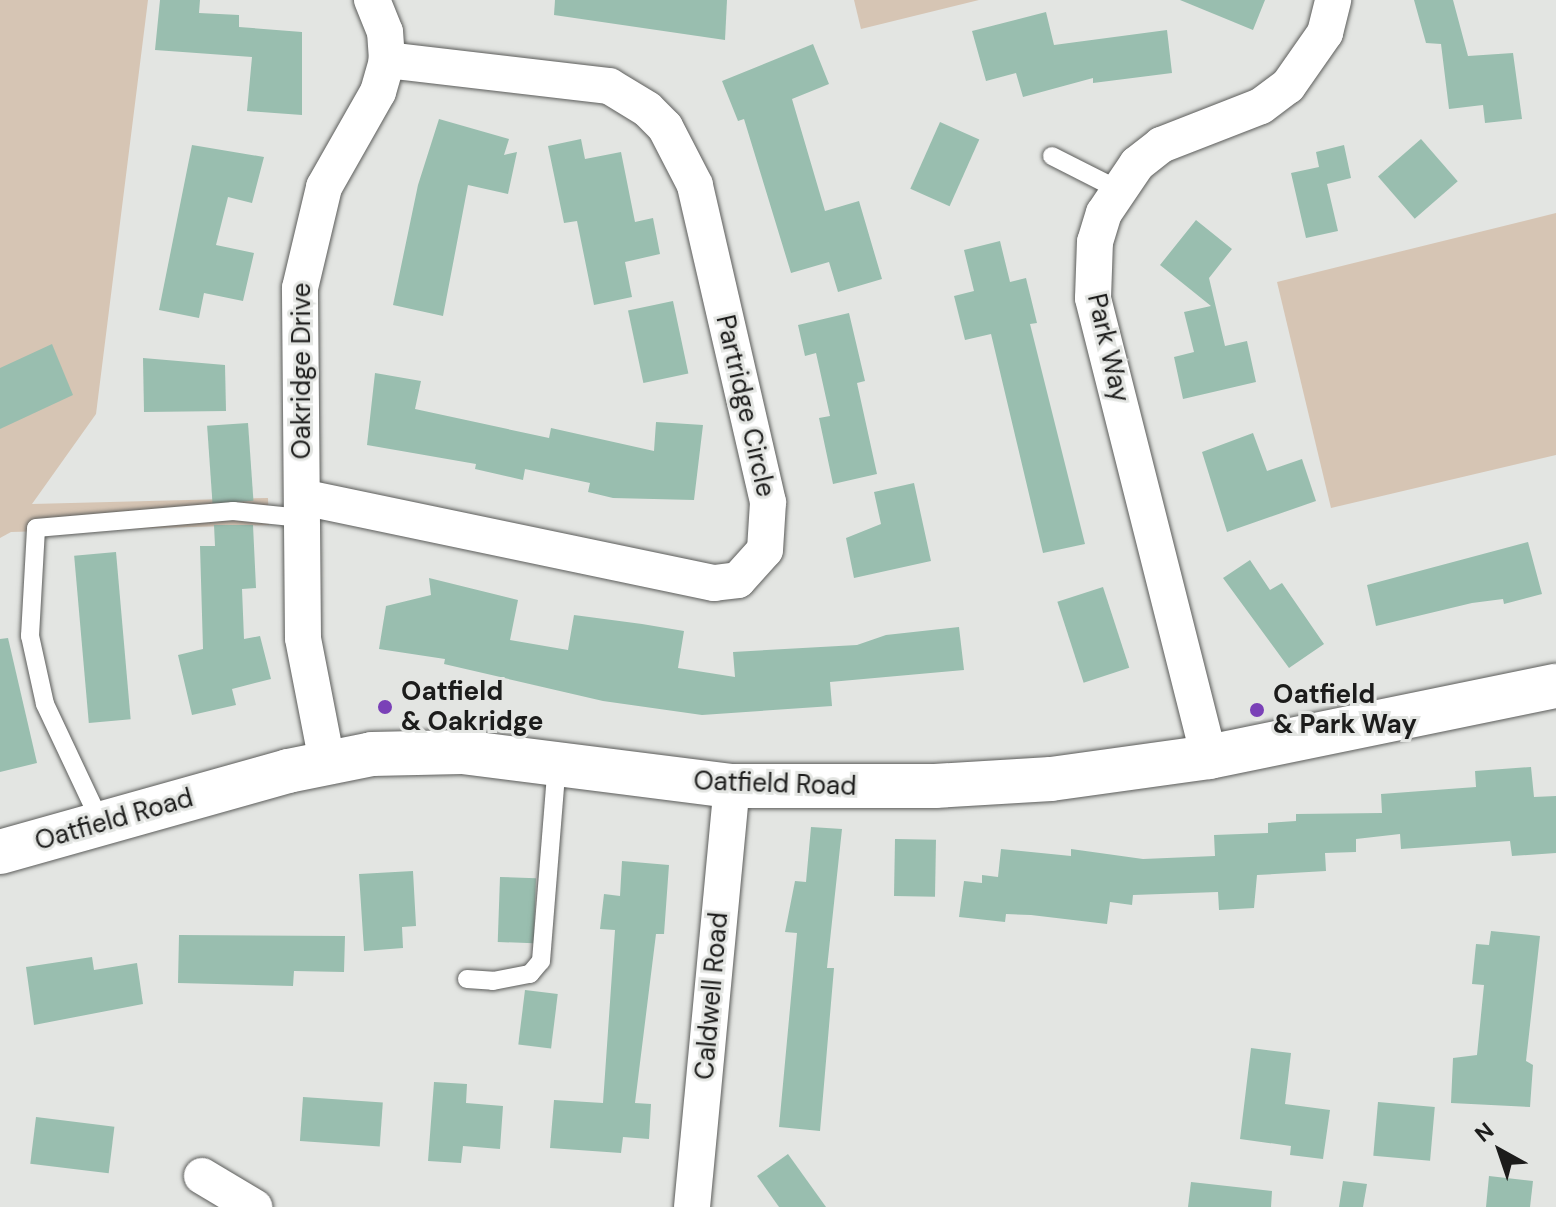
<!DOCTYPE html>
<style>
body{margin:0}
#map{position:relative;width:1556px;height:1207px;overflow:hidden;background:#e3e5e2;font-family:"DM Sans",sans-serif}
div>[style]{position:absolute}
.green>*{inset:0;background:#d6c5b4}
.building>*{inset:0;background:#99beaf;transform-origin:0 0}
.roads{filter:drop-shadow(0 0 2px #5c5d5b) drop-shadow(0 0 2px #5c5d5b)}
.lane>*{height:18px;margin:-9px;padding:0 9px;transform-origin:9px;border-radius:9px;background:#fff}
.street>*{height:36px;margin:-18px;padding:0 18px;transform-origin:18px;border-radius:18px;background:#fff}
.secondary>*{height:44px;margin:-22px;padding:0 22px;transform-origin:22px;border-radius:22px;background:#fff}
.dots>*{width:22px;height:22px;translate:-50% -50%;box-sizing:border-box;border:4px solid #e3e5e2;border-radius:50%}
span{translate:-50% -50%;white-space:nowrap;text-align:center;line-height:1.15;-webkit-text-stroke:6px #e3e5e2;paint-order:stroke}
.street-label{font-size:26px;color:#1c1c1b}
.poi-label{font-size:26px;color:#1c1c1b;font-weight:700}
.left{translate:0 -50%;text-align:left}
.north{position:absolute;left:1460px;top:1111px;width:80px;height:80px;-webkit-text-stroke:6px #e3e5e2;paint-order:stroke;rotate:320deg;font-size:22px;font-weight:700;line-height:32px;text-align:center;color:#1c1c1b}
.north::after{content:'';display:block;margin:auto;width:28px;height:36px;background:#1c1c1b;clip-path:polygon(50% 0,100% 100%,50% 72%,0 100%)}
</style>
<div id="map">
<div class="green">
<div style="clip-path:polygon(0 0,148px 0,96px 414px,32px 504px,268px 498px,269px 525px,11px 532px,0 538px)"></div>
<div style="clip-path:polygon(854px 0,979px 0,861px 29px)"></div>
<div style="clip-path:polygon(1556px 213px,1556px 455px,1331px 508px,1277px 282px)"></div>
</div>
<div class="building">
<div style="clip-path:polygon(160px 0,200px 0,199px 13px,239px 15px,239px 27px,302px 32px,302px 115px,247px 111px,252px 57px,155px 50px)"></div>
<div style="clip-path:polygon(555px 0,727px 0,725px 40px,554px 15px)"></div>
<div style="clip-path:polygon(1180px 0,1265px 0,1253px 30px)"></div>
<div style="clip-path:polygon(1414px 0,1453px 0,1468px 56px,1513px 53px,1522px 119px,1485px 123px,1483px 105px,1449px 109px,1441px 44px,1426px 43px)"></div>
<div style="clip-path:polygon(1046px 12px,1054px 45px,1167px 30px,1172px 73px,1093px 83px,1093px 78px,1023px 97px,1016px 73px,986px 81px,972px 31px)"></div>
<div style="clip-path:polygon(813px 44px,829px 84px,792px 99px,825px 211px,859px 201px,882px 279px,838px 292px,829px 262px,791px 273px,744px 119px,738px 121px,722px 81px)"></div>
<div style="clip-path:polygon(439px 119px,509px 139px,504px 155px,517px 152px,508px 194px,468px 185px,443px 316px,393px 305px,418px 185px)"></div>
<div style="left:940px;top:122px;width:43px;height:73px;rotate:24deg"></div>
<div style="clip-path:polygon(581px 139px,585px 159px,621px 152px,635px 222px,653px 218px,660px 254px,625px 262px,632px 297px,594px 305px,577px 221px,564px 223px,548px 146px)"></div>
<div style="left:1421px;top:139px;width:56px;height:57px;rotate:49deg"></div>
<div style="clip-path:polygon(192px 145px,264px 157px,252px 203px,228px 197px,216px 245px,254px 253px,243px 301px,204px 293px,199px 318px,159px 310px)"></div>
<div style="clip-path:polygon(1344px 145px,1351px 178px,1327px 184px,1338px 231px,1306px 238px,1291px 173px,1319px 167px,1316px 152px)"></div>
<div style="clip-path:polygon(1196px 220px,1232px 249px,1209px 278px,1225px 346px,1247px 341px,1256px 382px,1183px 399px,1174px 357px,1194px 352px,1184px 312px,1211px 306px,1160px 265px)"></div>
<div style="clip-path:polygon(1000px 241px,1010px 282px,1026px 278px,1037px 323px,1030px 324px,1085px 544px,1043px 553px,991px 334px,965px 340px,954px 296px,974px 291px,964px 250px)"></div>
<div style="left:673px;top:301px;width:74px;height:46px;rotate:78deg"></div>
<div style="clip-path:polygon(849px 313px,865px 381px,857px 383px,877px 474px,833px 484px,819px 418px,830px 416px,816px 353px,805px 356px,798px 325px)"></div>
<div style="clip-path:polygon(52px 344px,73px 395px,0 429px,0 368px)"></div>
<div style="clip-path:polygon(143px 358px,225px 365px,226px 411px,144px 412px)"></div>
<div style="clip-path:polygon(375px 373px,421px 381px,415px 409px,549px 438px,551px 428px,654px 451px,656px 422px,703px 425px,694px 500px,613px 498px,588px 492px,590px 483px,525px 469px,523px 480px,475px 469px,476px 464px,367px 445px)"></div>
<div style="left:248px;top:423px;width:78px;height:41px;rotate:86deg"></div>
<div style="clip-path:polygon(1253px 433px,1267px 471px,1302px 459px,1316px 501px,1227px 532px,1202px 452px)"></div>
<div style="clip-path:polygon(914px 483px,931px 561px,854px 578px,846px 538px,881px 524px,874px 492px)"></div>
<div style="clip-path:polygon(214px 525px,253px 525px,256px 588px,242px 589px,244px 639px,260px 636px,271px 679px,232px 689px,236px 705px,192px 715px,178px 655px,203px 649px,200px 546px,215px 546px)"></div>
<div style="clip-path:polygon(1528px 542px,1542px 594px,1504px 604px,1503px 599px,1472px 603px,1376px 626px,1367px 585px)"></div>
<div style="left:116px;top:552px;width:168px;height:42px;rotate:85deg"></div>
<div style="clip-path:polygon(1250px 560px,1270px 590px,1282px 583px,1324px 644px,1289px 668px,1223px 578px)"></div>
<div style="clip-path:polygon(429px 578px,518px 600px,510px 640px,568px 650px,574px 615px,642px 624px,684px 631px,678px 668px,735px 677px,733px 652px,857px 645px,886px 635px,959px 627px,964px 670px,830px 682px,832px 706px,702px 715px,603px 701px,444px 664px,445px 659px,379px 649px,386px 606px,431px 595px)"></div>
<div style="left:1103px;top:587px;width:85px;height:48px;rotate:72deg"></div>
<div style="clip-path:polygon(8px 638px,37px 763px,0 772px,0 639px)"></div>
<div style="clip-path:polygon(1531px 767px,1534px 797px,1556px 796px,1556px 853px,1512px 856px,1510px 841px,1401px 849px,1400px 834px,1356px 839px,1356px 852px,1325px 853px,1326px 871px,1257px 875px,1254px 908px,1219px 910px,1218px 892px,1133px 895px,1132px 905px,1110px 902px,1107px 924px,1031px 915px,1006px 914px,1005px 922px,959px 917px,964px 881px,982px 883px,982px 875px,998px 877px,1001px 849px,1071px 856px,1071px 849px,1143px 859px,1215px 856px,1214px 835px,1268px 833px,1268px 823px,1296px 821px,1296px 814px,1382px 813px,1381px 794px,1476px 787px,1475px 771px)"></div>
<div style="clip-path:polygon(811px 827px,842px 829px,827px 968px,834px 968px,820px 1131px,779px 1127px,797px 933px,785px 932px,795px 881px,806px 882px)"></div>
<div style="left:895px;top:839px;width:41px;height:57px;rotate:1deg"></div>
<div style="clip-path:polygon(622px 861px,669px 865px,664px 934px,656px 934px,635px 1103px,651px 1104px,649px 1139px,623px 1137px,621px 1153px,550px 1148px,554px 1100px,603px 1103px,615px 930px,600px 929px,604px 894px,620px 896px)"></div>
<div style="clip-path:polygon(413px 871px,416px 926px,402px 927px,403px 948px,364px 951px,359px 874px)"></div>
<div style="left:500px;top:877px;width:36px;height:65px;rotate:2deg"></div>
<div style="clip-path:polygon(1491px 931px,1540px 936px,1526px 1061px,1533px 1065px,1530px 1107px,1451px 1103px,1453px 1058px,1477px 1055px,1484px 985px,1472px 984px,1476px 944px,1489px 945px)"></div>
<div style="clip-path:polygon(179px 935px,345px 936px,344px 972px,294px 971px,293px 986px,178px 983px)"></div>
<div style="clip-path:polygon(92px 957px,94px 970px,137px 963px,143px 1004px,34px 1025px,26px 967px)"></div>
<div style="left:525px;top:990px;width:33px;height:55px;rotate:7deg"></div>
<div style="clip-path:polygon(1251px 1048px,1291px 1053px,1285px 1104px,1330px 1110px,1323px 1159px,1290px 1155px,1291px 1146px,1240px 1139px)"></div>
<div style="clip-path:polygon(434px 1082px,467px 1084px,466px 1103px,503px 1106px,500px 1149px,463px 1146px,461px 1163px,428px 1161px)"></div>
<div style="left:303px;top:1097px;width:80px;height:44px;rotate:4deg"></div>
<div style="left:1378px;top:1102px;width:57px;height:54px;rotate:5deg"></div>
<div style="left:36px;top:1117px;width:79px;height:47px;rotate:7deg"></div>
<div style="clip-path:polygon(788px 1154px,826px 1207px,779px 1207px,757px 1176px)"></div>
<div style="clip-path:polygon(1489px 1176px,1533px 1181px,1530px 1207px,1486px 1207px)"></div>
<div style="clip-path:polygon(1343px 1181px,1367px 1184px,1363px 1207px,1339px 1207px)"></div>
<div style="clip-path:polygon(1191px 1182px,1272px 1191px,1271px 1207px,1188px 1207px)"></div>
</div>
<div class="roads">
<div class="lane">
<div style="left:1052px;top:156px;width:73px;rotate:26.9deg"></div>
<div style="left:101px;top:823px;width:132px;rotate:-115.2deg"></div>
<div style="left:45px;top:704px;width:70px;rotate:-102.4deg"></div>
<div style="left:30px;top:636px;width:108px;rotate:-86.8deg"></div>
<div style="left:36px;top:528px;width:198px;rotate:-4.9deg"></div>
<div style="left:233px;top:511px;width:69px;rotate:5.8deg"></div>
<div style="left:467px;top:979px;width:26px;rotate:4deg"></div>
<div style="left:493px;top:981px;width:38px;rotate:-11deg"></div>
<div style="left:530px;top:974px;width:17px;rotate:-50deg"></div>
<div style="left:541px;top:961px;width:198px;rotate:-85.4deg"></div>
</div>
<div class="street">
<div style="left:302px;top:497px;width:421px;rotate:11.8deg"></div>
<div style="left:714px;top:583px;width:24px;rotate:-7deg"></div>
<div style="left:738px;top:580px;width:40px;rotate:-48deg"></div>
<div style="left:765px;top:550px;width:48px;rotate:-86.4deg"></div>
<div style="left:768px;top:502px;width:325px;rotate:-103deg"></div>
<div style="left:695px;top:185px;width:65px;rotate:-117.3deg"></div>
<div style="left:665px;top:127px;width:25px;rotate:-135deg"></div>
<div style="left:647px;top:109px;width:44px;rotate:-148.8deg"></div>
<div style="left:609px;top:86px;width:224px;rotate:-173.3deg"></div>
<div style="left:1209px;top:757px;width:473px;rotate:-104.2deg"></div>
<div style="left:1093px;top:298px;width:56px;rotate:-88deg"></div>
<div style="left:1095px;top:242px;width:30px;rotate:-73deg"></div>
<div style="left:1104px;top:213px;width:59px;rotate:-56deg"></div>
<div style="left:1137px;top:164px;width:31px;rotate:-38deg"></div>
<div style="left:1161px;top:145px;width:107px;rotate:-21.3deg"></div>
<div style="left:1261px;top:106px;width:34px;rotate:-37deg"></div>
<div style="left:1288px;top:86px;width:65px;rotate:-55.1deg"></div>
<div style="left:1325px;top:33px;width:34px;rotate:-76deg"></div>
<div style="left:327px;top:762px;width:126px;rotate:-101deg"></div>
<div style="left:303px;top:638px;width:350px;rotate:-90.5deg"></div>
<div style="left:300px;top:288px;width:104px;rotate:-76.6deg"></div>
<div style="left:324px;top:187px;width:109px;rotate:-60.4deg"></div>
<div style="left:378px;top:92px;width:33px;rotate:-74deg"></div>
<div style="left:387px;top:60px;width:28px;rotate:-94deg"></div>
<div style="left:385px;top:32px;width:35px;rotate:-112deg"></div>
<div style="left:202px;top:1176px;width:61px;rotate:30.8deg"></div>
<div style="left:692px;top:1207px;width:423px;rotate:-84.6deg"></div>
</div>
<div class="secondary">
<div style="left:0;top:852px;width:299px;rotate:-15.7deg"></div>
<div style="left:288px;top:771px;width:86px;rotate:-11.4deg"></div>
<div style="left:372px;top:754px;width:90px;rotate:-1.3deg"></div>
<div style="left:462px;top:752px;width:272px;rotate:7.2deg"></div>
<div style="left:732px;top:786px;width:203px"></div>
<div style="left:935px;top:786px;width:116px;rotate:-3.5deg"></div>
<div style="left:1051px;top:779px;width:160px;rotate:-7.9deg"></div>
<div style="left:1209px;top:757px;width:354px;rotate:-11.6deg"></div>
</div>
</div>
<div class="dots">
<div style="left:385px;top:707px;background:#7a41b7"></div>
<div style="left:1257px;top:710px;background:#7a41b7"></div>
</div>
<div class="street-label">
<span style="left:1108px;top:348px;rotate:77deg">Park Way</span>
<span style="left:302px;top:371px;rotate:-90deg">Oakridge Drive</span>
<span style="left:745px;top:406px;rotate:77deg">Partridge Circle</span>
<span style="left:775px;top:784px;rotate:2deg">Oatfield Road</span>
<span style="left:114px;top:820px;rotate:-16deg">Oatfield Road</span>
<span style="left:712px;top:996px;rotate:-85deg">Caldwell Road</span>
</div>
<div class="poi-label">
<span class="left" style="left:401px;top:707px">Oatfield<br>&amp; Oakridge</span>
<span class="left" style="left:1273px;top:710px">Oatfield<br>&amp; Park Way</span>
</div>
<div class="north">N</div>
</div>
